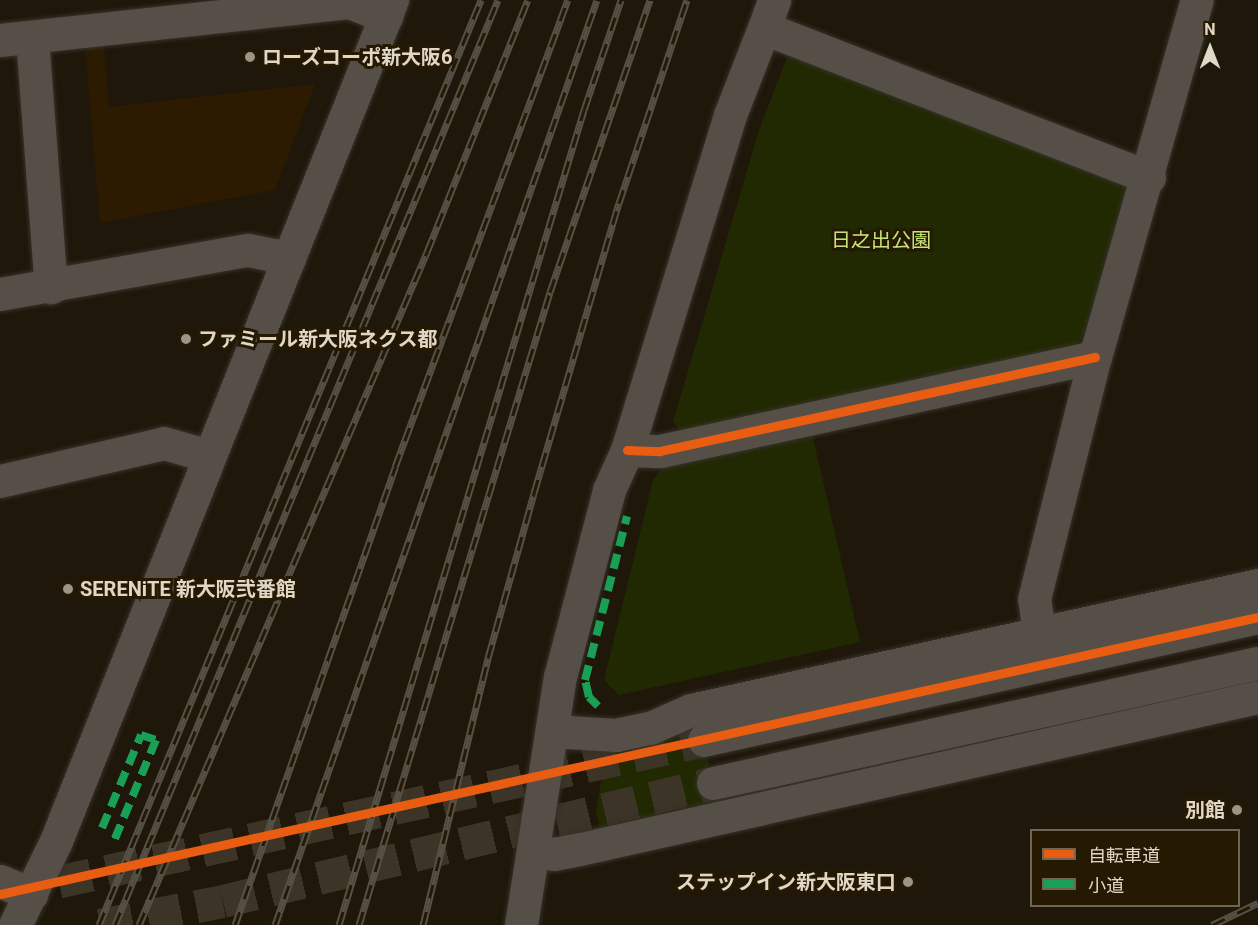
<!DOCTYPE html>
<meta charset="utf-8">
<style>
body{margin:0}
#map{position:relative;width:1258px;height:925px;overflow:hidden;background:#1e170a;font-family:Roboto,"Noto Sans JP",sans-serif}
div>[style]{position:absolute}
.built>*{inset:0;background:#2c1b01}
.green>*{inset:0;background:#212902}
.secondary-tunnel>*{height:33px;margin-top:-16.5px;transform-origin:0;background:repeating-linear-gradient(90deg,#3b3427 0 33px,transparent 0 49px)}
.roads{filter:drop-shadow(0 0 2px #37322a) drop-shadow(0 0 2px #37322a)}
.street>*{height:33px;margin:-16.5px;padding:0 16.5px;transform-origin:16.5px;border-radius:16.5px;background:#554f47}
.secondary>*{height:33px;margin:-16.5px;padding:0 16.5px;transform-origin:16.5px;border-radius:16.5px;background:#554f47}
.rail>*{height:7px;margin-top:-3.5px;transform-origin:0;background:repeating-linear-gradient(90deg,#261902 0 14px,#565146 0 28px);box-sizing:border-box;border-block:2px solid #565146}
.quiet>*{height:8px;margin-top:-4px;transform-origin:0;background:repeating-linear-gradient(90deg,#1a9f57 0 15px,transparent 0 23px)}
.cycleway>*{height:9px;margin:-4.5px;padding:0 4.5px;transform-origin:4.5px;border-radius:4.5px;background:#e95d12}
.dots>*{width:16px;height:16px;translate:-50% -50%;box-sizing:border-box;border:3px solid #261902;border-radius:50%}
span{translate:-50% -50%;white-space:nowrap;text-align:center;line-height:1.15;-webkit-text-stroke:6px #261902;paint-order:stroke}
.poi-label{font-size:20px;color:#e0d7c9;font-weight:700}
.left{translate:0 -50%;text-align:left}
.right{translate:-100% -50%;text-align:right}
.park-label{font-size:20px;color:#c4e576}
.legend{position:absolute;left:1030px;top:829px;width:210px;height:78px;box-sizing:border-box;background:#261902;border:2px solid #706552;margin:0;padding:8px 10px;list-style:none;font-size:18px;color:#e0d7c9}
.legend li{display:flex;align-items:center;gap:12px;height:30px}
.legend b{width:30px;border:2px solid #706552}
.north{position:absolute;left:1180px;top:18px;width:60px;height:60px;-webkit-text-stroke:4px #261902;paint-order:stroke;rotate:0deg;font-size:16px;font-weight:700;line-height:24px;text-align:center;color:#e0d7c9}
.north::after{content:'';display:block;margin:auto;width:21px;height:27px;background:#e0d7c9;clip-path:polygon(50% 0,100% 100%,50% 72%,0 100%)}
</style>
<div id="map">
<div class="built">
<div style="clip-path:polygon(104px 45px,109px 107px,315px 84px,275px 190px,100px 223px,85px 47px)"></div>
</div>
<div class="green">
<div style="clip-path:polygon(798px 50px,1121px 177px,1128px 189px,1087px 333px,1070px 350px,685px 434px,673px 422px,758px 133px,787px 57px)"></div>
<div style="clip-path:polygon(812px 433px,860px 642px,619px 695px,604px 680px,653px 480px,667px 462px)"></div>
<div style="clip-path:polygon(699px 719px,718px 804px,600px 830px,596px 810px,606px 753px,655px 742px)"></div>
</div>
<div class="secondary-tunnel">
<div style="left:11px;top:892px;width:709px;rotate:-12.37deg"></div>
<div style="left:100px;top:925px;width:125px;rotate:-11deg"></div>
<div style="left:223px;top:901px;width:504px;rotate:-13.54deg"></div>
</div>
<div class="roads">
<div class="street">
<div style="left:32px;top:37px;width:251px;rotate:85.7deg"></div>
<div style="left:0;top:294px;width:252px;rotate:-10.1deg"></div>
<div style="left:248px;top:250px;width:42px;rotate:11deg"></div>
<div style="left:627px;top:450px;width:33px;rotate:2deg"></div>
<div style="left:660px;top:451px;width:445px;rotate:-12.2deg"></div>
<div style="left:1039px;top:633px;width:34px;rotate:-98deg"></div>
<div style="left:1034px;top:599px;width:250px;rotate:-75.9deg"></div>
<div style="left:1095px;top:357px;width:371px;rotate:-74.1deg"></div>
<div style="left:552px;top:731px;width:64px;rotate:3.6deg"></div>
<div style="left:616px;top:735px;width:35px;rotate:-12deg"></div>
<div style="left:650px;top:728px;width:45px;rotate:-23.7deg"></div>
<div style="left:691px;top:710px;width:581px;rotate:-12.43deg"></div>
<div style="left:533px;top:851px;width:21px;rotate:8deg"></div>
<div style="left:554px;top:854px;width:26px;rotate:-11deg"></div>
<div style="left:580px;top:849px;width:695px;rotate:-12.64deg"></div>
<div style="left:0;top:881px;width:34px;rotate:23deg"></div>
<div style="left:521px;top:925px;width:251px;rotate:-81.1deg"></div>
<div style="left:560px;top:677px;width:193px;rotate:-75.3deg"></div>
<div style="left:609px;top:490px;width:44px;rotate:-65.8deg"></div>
<div style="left:627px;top:450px;width:350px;rotate:-72.9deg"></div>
<div style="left:730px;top:115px;width:93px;rotate:-68.7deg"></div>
<div style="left:764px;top:28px;width:413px;rotate:21.2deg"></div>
</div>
<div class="secondary">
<div style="left:764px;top:28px;width:30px;rotate:-70deg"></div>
<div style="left:0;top:40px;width:351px;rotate:-6.2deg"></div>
<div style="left:349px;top:2px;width:40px;rotate:21deg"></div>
<div style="left:0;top:481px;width:168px;rotate:-13deg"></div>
<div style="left:164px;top:443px;width:47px;rotate:16.1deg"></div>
<div style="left:704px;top:740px;width:567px;rotate:-12.52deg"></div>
<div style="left:713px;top:783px;width:558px;rotate:-12.42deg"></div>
<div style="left:15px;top:925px;width:93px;rotate:-64deg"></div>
<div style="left:56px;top:841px;width:906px;rotate:-68.22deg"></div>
</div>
</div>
<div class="rail">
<div style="left:99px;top:925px;width:1001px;rotate:-67.56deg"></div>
<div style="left:115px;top:925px;width:1001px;rotate:-67.51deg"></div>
<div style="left:139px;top:925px;width:732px;rotate:-66.83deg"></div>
<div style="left:427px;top:252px;width:271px;rotate:-68.2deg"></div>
<div style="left:235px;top:925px;width:485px;rotate:-70.7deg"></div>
<div style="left:395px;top:467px;width:498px;rotate:-69.7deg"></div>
<div style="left:275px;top:925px;width:979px;rotate:-70.81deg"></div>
<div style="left:339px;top:925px;width:851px;rotate:-73.27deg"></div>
<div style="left:584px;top:110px;width:116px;rotate:-71.4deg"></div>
<div style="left:359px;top:925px;width:661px;rotate:-73.21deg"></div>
<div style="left:550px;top:292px;width:309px;rotate:-71.1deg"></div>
<div style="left:423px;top:925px;width:275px;rotate:-76.3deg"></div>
<div style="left:488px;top:658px;width:171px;rotate:-74.4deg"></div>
<div style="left:534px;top:493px;width:302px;rotate:-73.7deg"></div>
<div style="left:619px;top:203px;width:214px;rotate:-71.5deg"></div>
<div style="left:1212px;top:925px;width:51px;rotate:-25.6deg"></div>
</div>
<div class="quiet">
<div style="left:598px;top:706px;width:13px;rotate:-135deg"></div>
<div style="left:589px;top:697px;width:17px;rotate:-103deg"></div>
<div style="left:585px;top:680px;width:169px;rotate:-75.6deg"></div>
<div style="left:102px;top:828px;width:101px;rotate:-67.2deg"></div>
<div style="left:141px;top:735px;width:16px;rotate:18deg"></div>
<div style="left:156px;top:740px;width:109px;rotate:112.6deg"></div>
</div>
<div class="cycleway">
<div style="left:627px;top:450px;width:33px;rotate:2deg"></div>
<div style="left:660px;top:451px;width:445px;rotate:-12.2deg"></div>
<div style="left:0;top:894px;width:1288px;rotate:-12.42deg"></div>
</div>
<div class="dots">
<div style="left:250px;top:57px;background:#9c9486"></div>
<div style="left:186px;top:339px;background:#9c9486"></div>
<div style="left:68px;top:589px;background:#9c9486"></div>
<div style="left:1237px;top:810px;background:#9c9486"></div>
<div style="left:908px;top:882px;background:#9c9486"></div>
</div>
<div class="poi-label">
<span class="left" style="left:262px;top:57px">ローズコーポ新大阪6</span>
<span class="left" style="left:198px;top:339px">ファミール新大阪ネクス都</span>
<span class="left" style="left:80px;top:589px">SERENiTE 新大阪弐番館</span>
<span class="right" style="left:1225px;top:810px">別館</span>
<span class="right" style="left:896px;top:882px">ステップイン新大阪東口</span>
</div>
<div class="park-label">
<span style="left:881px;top:240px">日之出公園</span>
</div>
<ul class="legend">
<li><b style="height:8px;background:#e95d12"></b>自転車道</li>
<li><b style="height:8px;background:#1a9f57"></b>小道</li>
</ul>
<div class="north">N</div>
</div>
